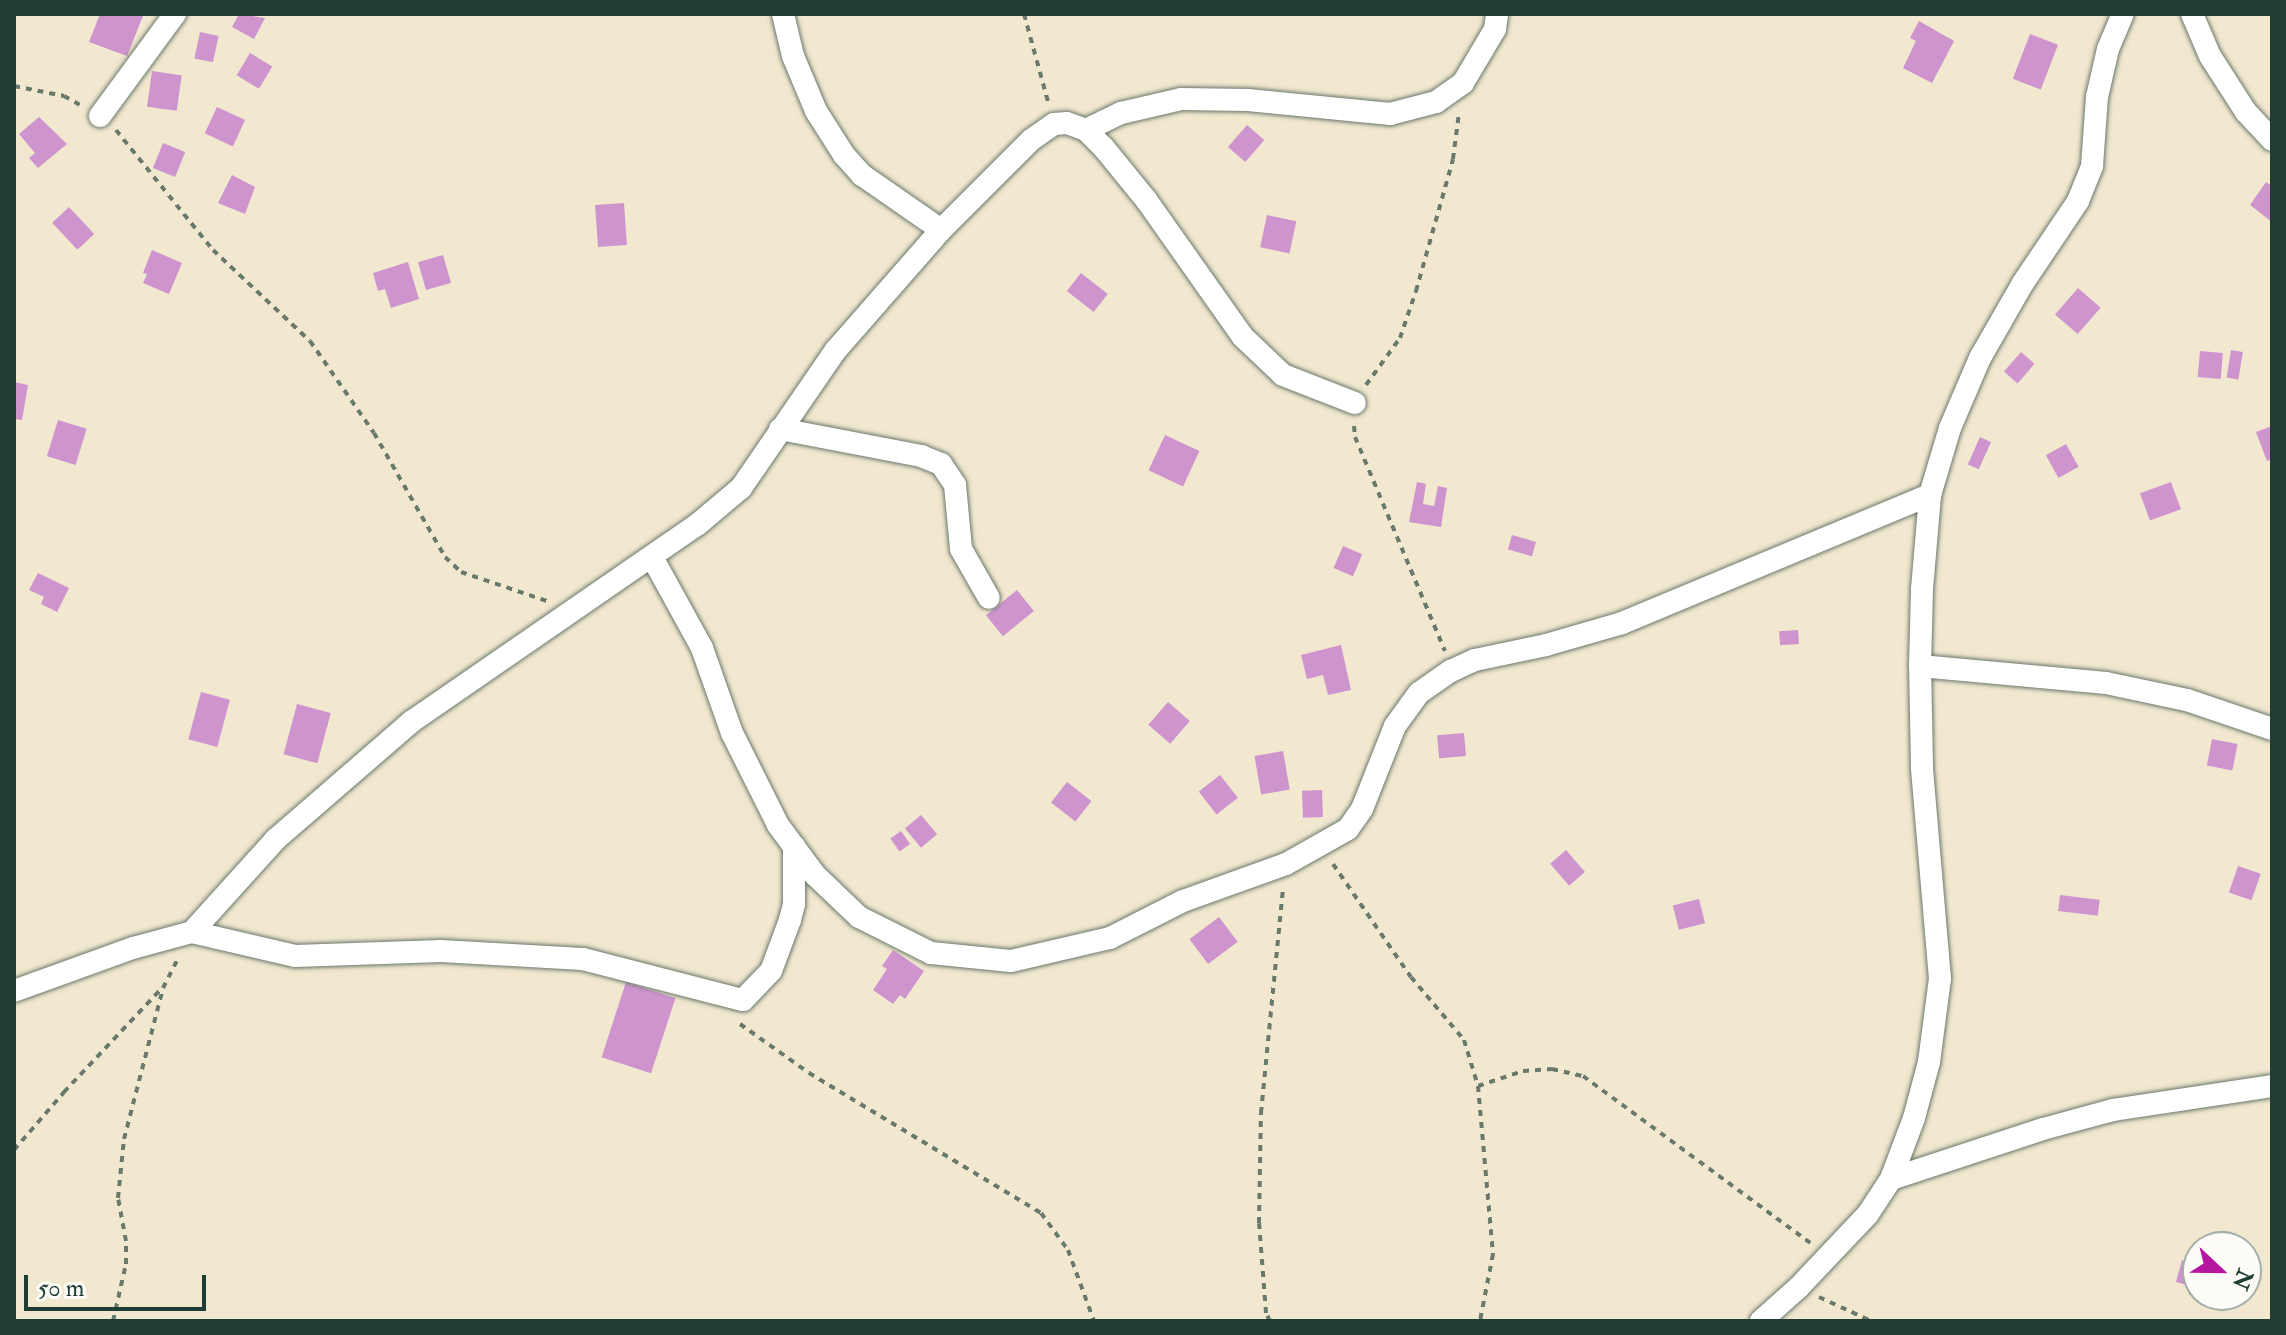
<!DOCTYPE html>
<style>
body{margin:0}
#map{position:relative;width:2286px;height:1335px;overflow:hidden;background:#f2e8d0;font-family:"IM FELL Double Pica",serif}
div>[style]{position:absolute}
.building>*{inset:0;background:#ce94ce;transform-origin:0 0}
.path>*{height:4px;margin-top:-2px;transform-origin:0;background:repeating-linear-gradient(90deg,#69796b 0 6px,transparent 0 12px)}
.roads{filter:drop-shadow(0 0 2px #69796b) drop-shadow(0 0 2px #69796b)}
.minor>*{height:22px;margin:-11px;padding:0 11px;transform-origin:11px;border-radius:11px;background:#fff}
span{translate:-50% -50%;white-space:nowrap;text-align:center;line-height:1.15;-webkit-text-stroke:6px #fdfcf7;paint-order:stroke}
.frame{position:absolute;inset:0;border:16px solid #1f3d34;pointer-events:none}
.north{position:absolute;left:2182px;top:1231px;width:80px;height:80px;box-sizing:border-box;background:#fdfcf7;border:2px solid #a4b0a9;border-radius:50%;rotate:112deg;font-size:22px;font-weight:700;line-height:32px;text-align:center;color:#1f3d34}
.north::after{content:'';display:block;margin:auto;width:28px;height:36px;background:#b5179e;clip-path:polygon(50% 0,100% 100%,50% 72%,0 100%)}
.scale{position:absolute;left:24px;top:1275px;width:182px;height:36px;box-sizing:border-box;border:4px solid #1f3d34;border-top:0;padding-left:10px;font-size:24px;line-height:28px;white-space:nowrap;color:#1f3d34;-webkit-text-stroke:6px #fdfcf7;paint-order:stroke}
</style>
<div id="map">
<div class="building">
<div style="clip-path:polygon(100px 14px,143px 16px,127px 56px,89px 42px)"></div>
<div style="clip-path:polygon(239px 14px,265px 18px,254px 39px,232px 27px)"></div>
<div style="clip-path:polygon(1919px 21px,1954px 41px,1932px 83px,1903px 68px,1916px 41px,1910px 38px)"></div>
<div style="left:200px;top:32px;width:19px;height:27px;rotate:12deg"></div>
<div style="left:2030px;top:34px;width:30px;height:48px;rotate:21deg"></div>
<div style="left:250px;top:53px;width:26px;height:26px;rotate:31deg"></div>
<div style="left:152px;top:71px;width:30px;height:36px;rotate:8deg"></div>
<div style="left:217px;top:107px;width:31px;height:29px;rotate:25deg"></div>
<div style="clip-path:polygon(39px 117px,67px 144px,38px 168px,29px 158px,35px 153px,19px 134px)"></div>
<div style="left:1247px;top:125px;width:23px;height:29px;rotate:41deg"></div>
<div style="left:163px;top:143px;width:24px;height:27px;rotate:22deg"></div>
<div style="clip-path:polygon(232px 175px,255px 187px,245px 214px,218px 203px)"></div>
<div style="clip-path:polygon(2266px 182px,2272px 186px,2272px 222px,2250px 205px)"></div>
<div style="left:624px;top:203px;width:42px;height:29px;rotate:86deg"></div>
<div style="left:69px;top:207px;width:37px;height:23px;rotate:47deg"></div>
<div style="left:1267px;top:215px;width:30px;height:33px;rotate:12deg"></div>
<div style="clip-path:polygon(152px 250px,182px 263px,169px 294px,143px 283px,147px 274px,143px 273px)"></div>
<div style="left:443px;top:255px;width:29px;height:26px;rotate:74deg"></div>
<div style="clip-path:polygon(408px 262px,419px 299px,391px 308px,385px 289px,378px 291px,373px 273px)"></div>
<div style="left:1081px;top:273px;width:34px;height:23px;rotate:38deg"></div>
<div style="left:2078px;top:288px;width:30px;height:35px;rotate:41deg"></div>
<div style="left:2231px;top:350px;width:12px;height:28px;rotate:9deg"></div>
<div style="left:2200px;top:351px;width:23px;height:26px;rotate:5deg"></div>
<div style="left:2021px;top:352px;width:18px;height:26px;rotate:41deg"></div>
<div style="clip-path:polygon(14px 382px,28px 385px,22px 420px,14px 419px)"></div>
<div style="left:58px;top:420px;width:30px;height:38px;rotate:17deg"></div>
<div style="clip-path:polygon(2272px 426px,2272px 459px,2267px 461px,2256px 432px)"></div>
<div style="left:1165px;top:435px;width:38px;height:39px;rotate:25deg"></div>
<div style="left:1980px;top:437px;width:12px;height:30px;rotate:24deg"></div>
<div style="left:2066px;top:444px;width:26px;height:23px;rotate:61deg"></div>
<div style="clip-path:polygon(1417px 482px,1426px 484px,1423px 504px,1434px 506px,1438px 486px,1447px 488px,1441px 527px,1409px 522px)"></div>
<div style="left:2171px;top:482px;width:29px;height:33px;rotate:70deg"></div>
<div style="left:1512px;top:535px;width:25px;height:15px;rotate:16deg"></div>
<div style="left:1343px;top:546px;width:21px;height:24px;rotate:23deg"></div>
<div style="clip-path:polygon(38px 573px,69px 588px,57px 612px,41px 604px,44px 597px,29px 590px)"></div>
<div style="left:1017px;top:590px;width:27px;height:40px;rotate:51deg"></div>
<div style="left:1798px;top:630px;width:14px;height:19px;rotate:86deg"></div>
<div style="clip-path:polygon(1341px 645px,1351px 690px,1328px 695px,1323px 675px,1307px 679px,1301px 655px)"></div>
<div style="left:201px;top:692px;width:30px;height:49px;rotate:15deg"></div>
<div style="left:1168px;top:702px;width:29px;height:30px;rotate:41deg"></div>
<div style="left:297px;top:704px;width:35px;height:52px;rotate:15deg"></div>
<div style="left:1464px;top:733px;width:23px;height:27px;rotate:85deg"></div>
<div style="left:2212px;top:739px;width:26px;height:27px;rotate:11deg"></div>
<div style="left:1283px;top:751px;width:39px;height:29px;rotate:80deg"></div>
<div style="left:1220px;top:775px;width:29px;height:27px;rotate:52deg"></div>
<div style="left:1067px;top:782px;width:31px;height:26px;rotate:38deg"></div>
<div style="left:1322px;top:790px;width:27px;height:20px;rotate:88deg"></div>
<div style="left:921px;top:815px;width:25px;height:21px;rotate:50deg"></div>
<div style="left:901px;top:831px;width:16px;height:13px;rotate:55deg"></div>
<div style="left:1566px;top:850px;width:29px;height:21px;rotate:49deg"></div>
<div style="left:2238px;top:866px;width:24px;height:28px;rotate:19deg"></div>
<div style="left:2060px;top:895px;width:40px;height:16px;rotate:7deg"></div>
<div style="left:1699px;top:899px;width:25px;height:27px;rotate:76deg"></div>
<div style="left:1219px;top:917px;width:31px;height:37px;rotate:53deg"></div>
<div style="clip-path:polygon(893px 950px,924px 971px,905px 999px,900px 995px,893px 1004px,873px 990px,887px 969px,882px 966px)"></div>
<div style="left:626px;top:982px;width:52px;height:79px;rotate:18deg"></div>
<div style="clip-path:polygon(2182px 1260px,2198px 1265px,2198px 1288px,2176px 1282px)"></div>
</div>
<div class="path">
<div style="left:1024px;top:14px;width:91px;rotate:74.7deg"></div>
<div style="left:14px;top:86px;width:51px;rotate:11.3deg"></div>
<div style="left:64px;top:96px;width:18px;rotate:29deg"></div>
<div style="left:116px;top:130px;width:154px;rotate:51.1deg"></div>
<div style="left:213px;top:250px;width:133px;rotate:43.2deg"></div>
<div style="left:310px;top:341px;width:112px;rotate:55.2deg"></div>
<div style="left:374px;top:433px;width:143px;rotate:60.2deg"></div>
<div style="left:445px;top:557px;width:22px;rotate:43deg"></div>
<div style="left:461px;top:572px;width:91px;rotate:18.6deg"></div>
<div style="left:1366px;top:385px;width:58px;rotate:-54.1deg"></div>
<div style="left:1400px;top:338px;width:50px;rotate:-71.2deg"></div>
<div style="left:1416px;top:291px;width:137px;rotate:-74.3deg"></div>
<div style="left:1453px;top:159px;width:46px;rotate:-82.6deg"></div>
<div style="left:1354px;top:426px;width:11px;rotate:85deg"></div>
<div style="left:1355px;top:437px;width:232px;rotate:67.2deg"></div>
<div style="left:1333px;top:864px;width:137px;rotate:55.4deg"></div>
<div style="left:1411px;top:977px;width:82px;rotate:49.9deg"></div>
<div style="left:1464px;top:1040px;width:48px;rotate:73.1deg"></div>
<div style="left:1478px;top:1086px;width:169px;rotate:84.9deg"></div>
<div style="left:1493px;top:1254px;width:68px;rotate:101deg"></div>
<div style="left:740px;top:1024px;width:85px;rotate:35.4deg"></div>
<div style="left:809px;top:1073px;width:271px;rotate:31.1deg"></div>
<div style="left:1041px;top:1213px;width:46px;rotate:53.9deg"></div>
<div style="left:1068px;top:1250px;width:76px;rotate:69.9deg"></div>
<div style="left:1478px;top:1086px;width:47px;rotate:-18.4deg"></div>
<div style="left:1523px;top:1071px;width:29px;rotate:-4deg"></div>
<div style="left:1552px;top:1069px;width:32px;rotate:13deg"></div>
<div style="left:1583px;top:1076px;width:282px;rotate:36.3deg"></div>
<div style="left:14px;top:1150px;width:77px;rotate:-49.2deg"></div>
<div style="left:64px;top:1092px;width:141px;rotate:-46.7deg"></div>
<div style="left:1819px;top:1297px;width:57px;rotate:24.8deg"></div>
<div style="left:113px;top:1321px;width:58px;rotate:-77.2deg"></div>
<div style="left:126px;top:1264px;width:23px;rotate:-90deg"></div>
<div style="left:126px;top:1241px;width:44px;rotate:-100.5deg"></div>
<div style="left:118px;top:1198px;width:59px;rotate:-84.2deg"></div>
<div style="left:124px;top:1139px;width:156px;rotate:-75.5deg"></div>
<div style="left:163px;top:988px;width:33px;rotate:-63deg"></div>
<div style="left:1270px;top:1321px;width:9px;rotate:-117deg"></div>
<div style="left:1266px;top:1313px;width:90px;rotate:-94.4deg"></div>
<div style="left:1259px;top:1223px;width:110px;rotate:-89deg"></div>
<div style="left:1261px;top:1113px;width:224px;rotate:-84.4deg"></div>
</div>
<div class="roads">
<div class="minor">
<div style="left:783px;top:14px;width:43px;rotate:76.6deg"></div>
<div style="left:793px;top:56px;width:60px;rotate:67.3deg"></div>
<div style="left:816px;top:111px;width:52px;rotate:57.5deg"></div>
<div style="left:844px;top:155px;width:27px;rotate:48deg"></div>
<div style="left:862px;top:175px;width:96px;rotate:34.8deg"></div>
<div style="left:2192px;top:14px;width:46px;rotate:66.8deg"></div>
<div style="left:2210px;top:56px;width:67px;rotate:57.3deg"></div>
<div style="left:2246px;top:112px;width:38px;rotate:47deg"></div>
<div style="left:100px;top:116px;width:127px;rotate:-53.7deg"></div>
<div style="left:1086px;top:130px;width:39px;rotate:-26deg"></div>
<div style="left:1121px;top:113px;width:62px;rotate:-13.1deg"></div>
<div style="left:1181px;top:99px;width:67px;rotate:0.9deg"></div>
<div style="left:1248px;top:100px;width:143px;rotate:5.6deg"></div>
<div style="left:1390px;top:114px;width:48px;rotate:-14.6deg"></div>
<div style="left:1436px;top:102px;width:33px;rotate:-35deg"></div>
<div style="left:1463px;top:83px;width:63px;rotate:-59.3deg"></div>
<div style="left:1495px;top:29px;width:15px;rotate:-82deg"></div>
<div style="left:780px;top:429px;width:144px;rotate:10.8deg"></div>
<div style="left:921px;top:456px;width:22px;rotate:22deg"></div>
<div style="left:941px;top:464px;width:25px;rotate:56deg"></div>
<div style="left:955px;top:485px;width:64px;rotate:84.6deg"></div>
<div style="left:961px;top:549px;width:56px;rotate:60.3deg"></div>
<div style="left:652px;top:557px;width:104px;rotate:61.2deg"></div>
<div style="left:702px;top:648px;width:90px;rotate:70.6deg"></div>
<div style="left:732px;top:733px;width:103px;rotate:63.4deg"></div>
<div style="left:778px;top:825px;width:62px;rotate:53.5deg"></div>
<div style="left:815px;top:875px;width:61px;rotate:43.7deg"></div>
<div style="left:859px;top:917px;width:80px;rotate:26.6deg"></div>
<div style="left:931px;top:953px;width:80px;rotate:5.7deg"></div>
<div style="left:1011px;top:961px;width:102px;rotate:-13.1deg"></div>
<div style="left:1110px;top:938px;width:82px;rotate:-26.9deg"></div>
<div style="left:1183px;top:901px;width:109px;rotate:-19.8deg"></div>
<div style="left:1286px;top:864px;width:71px;rotate:-29.4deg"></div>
<div style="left:1348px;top:829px;width:24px;rotate:-55deg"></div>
<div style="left:1362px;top:809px;width:89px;rotate:-68.3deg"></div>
<div style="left:1395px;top:726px;width:41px;rotate:-54deg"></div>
<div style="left:1419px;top:693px;width:39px;rotate:-35deg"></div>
<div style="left:1451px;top:671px;width:26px;rotate:-25deg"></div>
<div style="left:1475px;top:660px;width:73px;rotate:-11.9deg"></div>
<div style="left:1546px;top:645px;width:79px;rotate:-16.1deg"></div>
<div style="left:1622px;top:623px;width:334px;rotate:-22.6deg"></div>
<div style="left:1920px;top:666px;width:187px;rotate:5.2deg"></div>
<div style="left:2106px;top:683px;width:83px;rotate:11.9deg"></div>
<div style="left:2187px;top:700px;width:90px;rotate:18.8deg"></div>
<div style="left:192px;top:932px;width:106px;rotate:13.1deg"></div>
<div style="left:295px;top:956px;width:146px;rotate:-2deg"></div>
<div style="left:441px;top:951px;width:142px;rotate:3.2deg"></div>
<div style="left:583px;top:959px;width:165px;rotate:14.4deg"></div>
<div style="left:743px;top:1000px;width:40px;rotate:-46deg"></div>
<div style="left:771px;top:971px;width:54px;rotate:-69.6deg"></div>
<div style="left:790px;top:920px;width:16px;rotate:-76deg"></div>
<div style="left:794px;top:904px;width:58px;rotate:-90deg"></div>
<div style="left:14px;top:991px;width:127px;rotate:-19.9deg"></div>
<div style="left:133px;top:948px;width:61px;rotate:-15.2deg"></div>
<div style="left:192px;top:932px;width:125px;rotate:-47.9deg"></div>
<div style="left:276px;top:839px;width:179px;rotate:-40.9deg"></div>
<div style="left:411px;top:722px;width:347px;rotate:-34.6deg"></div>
<div style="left:697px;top:525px;width:57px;rotate:-40.1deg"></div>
<div style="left:741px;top:488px;width:168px;rotate:-55.5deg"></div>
<div style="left:836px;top:350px;width:159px;rotate:-48.8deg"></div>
<div style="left:941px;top:230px;width:127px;rotate:-45deg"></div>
<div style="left:1031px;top:140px;width:28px;rotate:-35deg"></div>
<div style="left:1054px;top:124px;width:13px;rotate:-4deg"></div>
<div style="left:1067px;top:123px;width:20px;rotate:20deg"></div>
<div style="left:1086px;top:130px;width:25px;rotate:45deg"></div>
<div style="left:1104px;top:148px;width:68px;rotate:50.9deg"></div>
<div style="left:1147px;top:201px;width:166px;rotate:54.8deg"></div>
<div style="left:1243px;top:337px;width:55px;rotate:43.5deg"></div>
<div style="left:1283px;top:375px;width:77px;rotate:21.3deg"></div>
<div style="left:1891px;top:1179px;width:160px;rotate:-18.2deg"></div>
<div style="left:2043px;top:1129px;width:73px;rotate:-15.2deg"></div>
<div style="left:2113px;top:1110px;width:161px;rotate:-8.6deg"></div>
<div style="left:1761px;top:1321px;width:51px;rotate:-41.8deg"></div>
<div style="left:1799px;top:1287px;width:100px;rotate:-46.6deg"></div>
<div style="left:1868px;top:1214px;width:42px;rotate:-56.7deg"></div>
<div style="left:1891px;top:1179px;width:65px;rotate:-69.3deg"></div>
<div style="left:1914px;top:1118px;width:58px;rotate:-75deg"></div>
<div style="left:1929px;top:1062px;width:84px;rotate:-82.5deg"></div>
<div style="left:1940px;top:979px;width:213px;rotate:-94.9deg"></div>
<div style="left:1922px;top:767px;width:101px;rotate:-91.1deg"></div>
<div style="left:1920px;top:666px;width:77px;rotate:-88.5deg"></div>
<div style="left:1922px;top:589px;width:94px;rotate:-85.1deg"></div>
<div style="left:1930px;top:495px;width:70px;rotate:-73.4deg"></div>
<div style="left:1950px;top:428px;width:76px;rotate:-66.8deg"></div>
<div style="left:1980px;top:358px;width:86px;rotate:-60.2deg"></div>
<div style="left:2023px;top:283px;width:99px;rotate:-56.1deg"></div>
<div style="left:2078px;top:201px;width:38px;rotate:-68deg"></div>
<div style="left:2092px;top:166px;width:69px;rotate:-85.9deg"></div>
<div style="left:2097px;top:97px;width:49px;rotate:-77.1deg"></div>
<div style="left:2108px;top:49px;width:38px;rotate:-67deg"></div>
</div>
</div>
<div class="frame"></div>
<div class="north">N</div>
<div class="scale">50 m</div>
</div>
